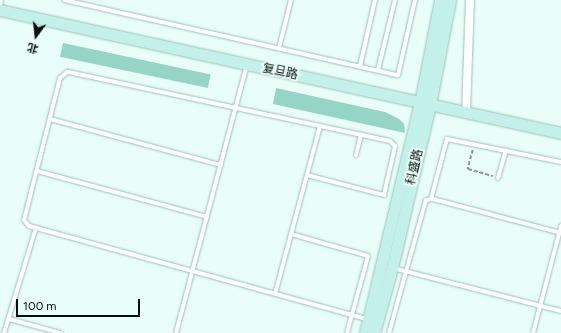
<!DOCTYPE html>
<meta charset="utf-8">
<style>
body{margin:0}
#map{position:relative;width:561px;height:333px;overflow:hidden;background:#e9fef9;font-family:Figtree,"Noto Sans SC",sans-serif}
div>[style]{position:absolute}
.green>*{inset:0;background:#96d5c5;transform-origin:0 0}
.path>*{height:1.5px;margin-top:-0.75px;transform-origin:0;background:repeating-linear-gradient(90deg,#859691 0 4px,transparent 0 6px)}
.roads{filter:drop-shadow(0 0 1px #9ec0b7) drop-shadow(0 0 1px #9ec0b7)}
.lane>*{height:4px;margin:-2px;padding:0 2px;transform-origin:2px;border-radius:2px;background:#fff}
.street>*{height:8px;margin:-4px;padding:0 4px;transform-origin:4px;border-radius:4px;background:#fff}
.secondary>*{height:11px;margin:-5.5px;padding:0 5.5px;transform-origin:5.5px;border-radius:5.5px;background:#c3f1e9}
span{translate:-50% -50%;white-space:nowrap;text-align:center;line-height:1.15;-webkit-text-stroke:4px #e9fef9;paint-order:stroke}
.street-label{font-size:12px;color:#040f0c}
.north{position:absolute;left:16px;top:16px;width:40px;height:40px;-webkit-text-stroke:3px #e9fef9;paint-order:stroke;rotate:195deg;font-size:11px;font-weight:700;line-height:16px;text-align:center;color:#040f0c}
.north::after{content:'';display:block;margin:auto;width:14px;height:18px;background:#040f0c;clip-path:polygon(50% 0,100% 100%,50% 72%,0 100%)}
.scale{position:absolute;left:16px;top:299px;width:124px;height:18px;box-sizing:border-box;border:2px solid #040f0c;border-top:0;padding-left:5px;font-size:12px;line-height:14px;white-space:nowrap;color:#040f0c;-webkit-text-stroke:3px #e9fef9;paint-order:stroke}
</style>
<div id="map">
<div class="green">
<div style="left:63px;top:43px;width:151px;height:14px;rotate:12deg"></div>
<div style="clip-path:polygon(276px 88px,385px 112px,399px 119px,404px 124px,405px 133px,273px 104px)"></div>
</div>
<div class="path">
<div style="left:473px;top:150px;width:20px;rotate:105deg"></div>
<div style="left:468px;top:169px;width:26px;rotate:16deg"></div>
</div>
<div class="roads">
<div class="lane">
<div style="left:64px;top:0;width:342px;rotate:12.7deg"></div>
<div style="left:398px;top:75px;width:77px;rotate:-77.2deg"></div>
<div style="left:0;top:6px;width:6px;rotate:-81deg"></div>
<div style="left:279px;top:48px;width:49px;rotate:-76deg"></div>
<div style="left:360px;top:66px;width:68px;rotate:-77.2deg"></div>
<div style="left:378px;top:70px;width:72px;rotate:-76.3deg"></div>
<div style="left:50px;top:119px;width:177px;rotate:15.1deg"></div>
<div style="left:356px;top:155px;width:21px;rotate:-76deg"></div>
<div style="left:37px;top:171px;width:176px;rotate:15.1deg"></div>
<div style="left:307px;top:175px;width:80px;rotate:14.6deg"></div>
<div style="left:384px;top:195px;width:50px;rotate:-77.3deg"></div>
<div style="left:395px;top:146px;width:7px;rotate:-135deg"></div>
<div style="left:390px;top:141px;width:330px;rotate:-167.9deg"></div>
<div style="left:67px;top:72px;width:9px;rotate:139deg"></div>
<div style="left:60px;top:78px;width:146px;rotate:104.2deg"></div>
<div style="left:24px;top:220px;width:8px;rotate:50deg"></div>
<div style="left:29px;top:226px;width:351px;rotate:15.4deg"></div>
<div style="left:498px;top:178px;width:29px;rotate:-74deg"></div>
<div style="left:431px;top:199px;width:62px;rotate:-75.1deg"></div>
<div style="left:447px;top:139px;width:116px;rotate:11.4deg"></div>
<div style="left:291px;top:234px;width:80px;rotate:15.9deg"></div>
<div style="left:368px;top:256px;width:80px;rotate:105.3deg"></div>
<div style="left:393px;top:268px;width:173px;rotate:14.4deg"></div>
<div style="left:275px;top:294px;width:174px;rotate:-75deg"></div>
<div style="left:9px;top:319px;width:54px;rotate:15.1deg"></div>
<div style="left:4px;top:333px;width:110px;rotate:-73.1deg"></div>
<div style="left:176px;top:333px;width:277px;rotate:-75.2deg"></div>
<div style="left:389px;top:333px;width:138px;rotate:-74.5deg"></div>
<div style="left:426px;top:200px;width:7px;rotate:-8deg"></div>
<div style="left:433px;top:199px;width:132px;rotate:14.9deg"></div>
<div style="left:533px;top:333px;width:111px;rotate:-75.3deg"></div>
</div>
<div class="street">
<div style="left:466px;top:113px;width:113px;rotate:-88deg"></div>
</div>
<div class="secondary">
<div style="left:0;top:10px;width:574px;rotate:12.37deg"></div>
<div style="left:365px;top:333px;width:236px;rotate:-76.6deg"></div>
<div style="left:420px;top:103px;width:105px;rotate:-79deg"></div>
<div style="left:374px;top:333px;width:67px;rotate:-74.5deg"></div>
<div style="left:392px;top:268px;width:167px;rotate:-76.9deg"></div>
<div style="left:430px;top:105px;width:107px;rotate:-79.2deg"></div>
</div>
</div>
<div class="street-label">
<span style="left:280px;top:72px;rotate:12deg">复旦路</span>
<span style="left:415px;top:167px;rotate:-77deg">科盛路</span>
</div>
<div class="north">北</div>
<div class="scale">100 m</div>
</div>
